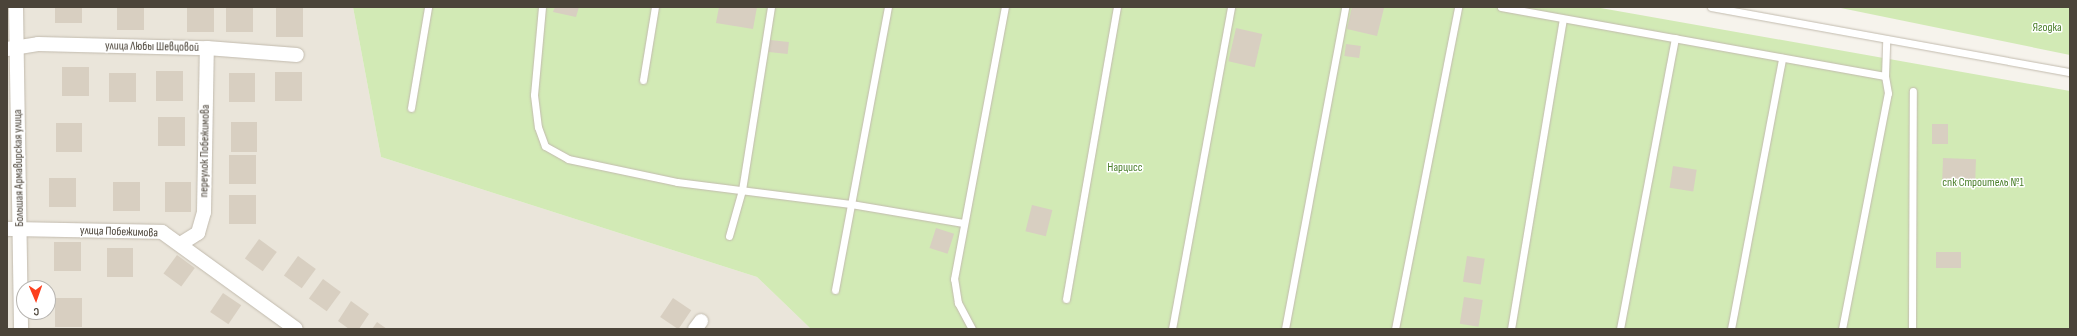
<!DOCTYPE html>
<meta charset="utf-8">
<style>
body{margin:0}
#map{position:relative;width:2077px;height:336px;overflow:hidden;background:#f6f3ec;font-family:"Sofia Sans Condensed",sans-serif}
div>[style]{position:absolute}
.residential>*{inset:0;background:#eae5da}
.green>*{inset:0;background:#d2eab5}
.building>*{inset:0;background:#d8cfc1;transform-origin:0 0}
.roads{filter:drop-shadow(0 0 1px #c2bbae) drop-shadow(0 0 1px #c2bbae)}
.lane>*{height:7px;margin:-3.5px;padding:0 3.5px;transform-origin:3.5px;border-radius:3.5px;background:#fff}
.street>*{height:14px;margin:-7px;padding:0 7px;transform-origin:7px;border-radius:7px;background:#fff}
span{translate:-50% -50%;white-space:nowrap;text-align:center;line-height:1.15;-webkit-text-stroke:3px #fff;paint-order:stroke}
.park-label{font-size:12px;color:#4a7f2a}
.street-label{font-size:12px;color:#4b4439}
.frame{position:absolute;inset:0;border:8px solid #4b4439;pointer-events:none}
.north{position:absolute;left:16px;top:280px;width:40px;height:40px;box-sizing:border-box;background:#fff;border:1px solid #b7b4b0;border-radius:50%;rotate:178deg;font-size:11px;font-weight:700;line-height:16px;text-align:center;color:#4b4439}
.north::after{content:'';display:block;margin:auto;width:14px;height:18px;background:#fc3f1d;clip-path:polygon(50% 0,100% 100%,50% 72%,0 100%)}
</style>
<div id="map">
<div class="residential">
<div style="clip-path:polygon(evenodd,7px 7px,353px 7px,381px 157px,757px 277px,811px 329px,7px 329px,7px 7px,24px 288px,48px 288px,48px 312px,24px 312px,24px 288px)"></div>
</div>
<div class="green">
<div style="clip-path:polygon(353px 7px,1595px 7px,2070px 91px,2070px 329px,811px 329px,757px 277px,381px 157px)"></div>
<div style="clip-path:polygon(1836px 7px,2070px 7px,2070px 55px)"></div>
</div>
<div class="building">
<div style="left:55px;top:7px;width:27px;height:16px"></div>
<div style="left:117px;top:7px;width:27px;height:23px"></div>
<div style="left:187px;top:7px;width:27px;height:25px"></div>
<div style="left:226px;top:7px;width:27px;height:25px"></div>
<div style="clip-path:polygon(555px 7px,579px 7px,576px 17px,553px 12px)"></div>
<div style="clip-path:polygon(719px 7px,757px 7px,753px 29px,716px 23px)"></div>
<div style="clip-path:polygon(1352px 7px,1384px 8px,1377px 36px,1347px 29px)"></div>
<div style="left:276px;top:8px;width:27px;height:29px"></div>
<div style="left:1236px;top:28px;width:27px;height:34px;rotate:13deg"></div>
<div style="left:770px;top:40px;width:19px;height:12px;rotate:6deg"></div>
<div style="left:1346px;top:44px;width:15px;height:12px;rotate:8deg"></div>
<div style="left:62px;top:67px;width:27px;height:29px"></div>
<div style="left:156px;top:71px;width:27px;height:30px"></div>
<div style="left:275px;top:72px;width:27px;height:29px"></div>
<div style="left:109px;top:73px;width:27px;height:29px"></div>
<div style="left:229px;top:73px;width:26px;height:29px"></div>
<div style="left:158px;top:117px;width:27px;height:29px"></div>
<div style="left:231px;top:122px;width:26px;height:30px"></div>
<div style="left:56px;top:123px;width:26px;height:29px"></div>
<div style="left:1932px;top:124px;width:16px;height:20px"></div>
<div style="left:229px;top:155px;width:27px;height:29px"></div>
<div style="left:1943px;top:158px;width:33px;height:21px;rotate:2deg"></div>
<div style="left:1673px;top:166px;width:24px;height:22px;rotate:9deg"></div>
<div style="left:49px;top:178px;width:27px;height:29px"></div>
<div style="left:113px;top:182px;width:27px;height:29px"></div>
<div style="left:165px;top:182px;width:26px;height:30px"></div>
<div style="left:229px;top:195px;width:27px;height:29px"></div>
<div style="left:1032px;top:205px;width:21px;height:27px;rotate:14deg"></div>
<div style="left:936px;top:228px;width:19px;height:21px;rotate:18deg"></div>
<div style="left:259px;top:239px;width:22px;height:24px;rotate:36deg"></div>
<div style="left:54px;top:242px;width:27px;height:29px"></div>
<div style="left:107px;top:248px;width:26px;height:29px"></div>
<div style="left:1936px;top:252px;width:25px;height:16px"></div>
<div style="left:177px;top:255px;width:22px;height:23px;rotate:36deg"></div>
<div style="left:298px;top:256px;width:22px;height:24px;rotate:36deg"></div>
<div style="left:1467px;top:256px;width:18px;height:26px;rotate:9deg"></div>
<div style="left:323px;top:279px;width:22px;height:24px;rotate:36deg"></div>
<div style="left:223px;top:293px;width:22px;height:23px;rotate:34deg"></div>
<div style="left:1464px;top:297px;width:19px;height:27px;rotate:9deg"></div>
<div style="left:55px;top:298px;width:27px;height:29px"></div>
<div style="left:673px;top:298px;width:22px;height:23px;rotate:34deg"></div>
<div style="clip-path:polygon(351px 301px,369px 314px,359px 329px,349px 329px,338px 321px)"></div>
<div style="clip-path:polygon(377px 322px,387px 329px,372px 329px)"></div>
</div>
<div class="roads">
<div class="lane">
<div style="left:542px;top:7px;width:88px;rotate:95.2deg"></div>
<div style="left:534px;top:95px;width:32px;rotate:83deg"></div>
<div style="left:538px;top:127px;width:20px;rotate:70deg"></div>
<div style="left:545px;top:146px;width:26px;rotate:29deg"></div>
<div style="left:568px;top:159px;width:111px;rotate:11.9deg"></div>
<div style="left:677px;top:182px;width:175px;rotate:7.2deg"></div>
<div style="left:851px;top:204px;width:114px;rotate:9.6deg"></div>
<div style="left:1501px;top:7px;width:390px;rotate:10.2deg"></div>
<div style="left:1885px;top:76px;width:37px;rotate:-88deg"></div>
<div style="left:1711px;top:7px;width:365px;rotate:10.3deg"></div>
<div style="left:643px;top:80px;width:74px;rotate:-80.7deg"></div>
<div style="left:411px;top:108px;width:102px;rotate:-80.4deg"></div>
<div style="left:729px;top:236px;width:48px;rotate:-74.2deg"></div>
<div style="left:742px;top:190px;width:185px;rotate:-81deg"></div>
<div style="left:835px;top:290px;width:288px;rotate:-79.4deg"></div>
<div style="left:1066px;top:299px;width:296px;rotate:-80.1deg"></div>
<div style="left:972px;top:329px;width:30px;rotate:-118deg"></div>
<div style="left:958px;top:303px;width:24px;rotate:-99deg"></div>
<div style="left:954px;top:279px;width:277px;rotate:-79.4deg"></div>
<div style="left:1172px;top:329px;width:327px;rotate:-79.6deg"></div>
<div style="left:1285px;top:329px;width:328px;rotate:-79.4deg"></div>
<div style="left:1395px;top:329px;width:328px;rotate:-78.9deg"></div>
<div style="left:1511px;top:329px;width:314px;rotate:-80.5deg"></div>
<div style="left:1620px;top:329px;width:296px;rotate:-79.3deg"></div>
<div style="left:1731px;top:329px;width:276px;rotate:-79.3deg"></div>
<div style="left:1842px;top:329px;width:240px;rotate:-79deg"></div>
<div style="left:1888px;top:93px;width:17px;rotate:-100deg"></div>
<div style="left:1912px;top:329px;width:238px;rotate:-89.8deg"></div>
</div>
<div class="street">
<div style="left:16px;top:7px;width:322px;rotate:89.1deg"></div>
<div style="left:7px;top:49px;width:31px;rotate:-9deg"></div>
<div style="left:38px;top:44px;width:169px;rotate:1.4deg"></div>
<div style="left:207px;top:48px;width:90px;rotate:4.4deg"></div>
<div style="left:7px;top:229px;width:155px;rotate:1.1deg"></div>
<div style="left:162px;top:232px;width:165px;rotate:35.9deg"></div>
<div style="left:182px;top:243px;width:19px;rotate:-32deg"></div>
<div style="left:198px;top:233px;width:22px;rotate:-74deg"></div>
<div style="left:204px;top:212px;width:164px;rotate:-89deg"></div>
<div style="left:695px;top:329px;width:10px;rotate:-53deg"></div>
</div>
</div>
<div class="park-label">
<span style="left:2047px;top:28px">Ягодка</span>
<span style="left:1125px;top:168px">Нарцисс</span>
<span style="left:1983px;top:183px">спк Строитель №1</span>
</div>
<div class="street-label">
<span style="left:152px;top:47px;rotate:1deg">улица Любы Шевцовой</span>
<span style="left:205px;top:151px;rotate:-89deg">переулок Побежимова</span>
<span style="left:19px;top:168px;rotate:-91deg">Большая Армавирская улица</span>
<span style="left:119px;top:232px;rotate:2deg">улица Побежимова</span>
</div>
<div class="frame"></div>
<div class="north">С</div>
</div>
